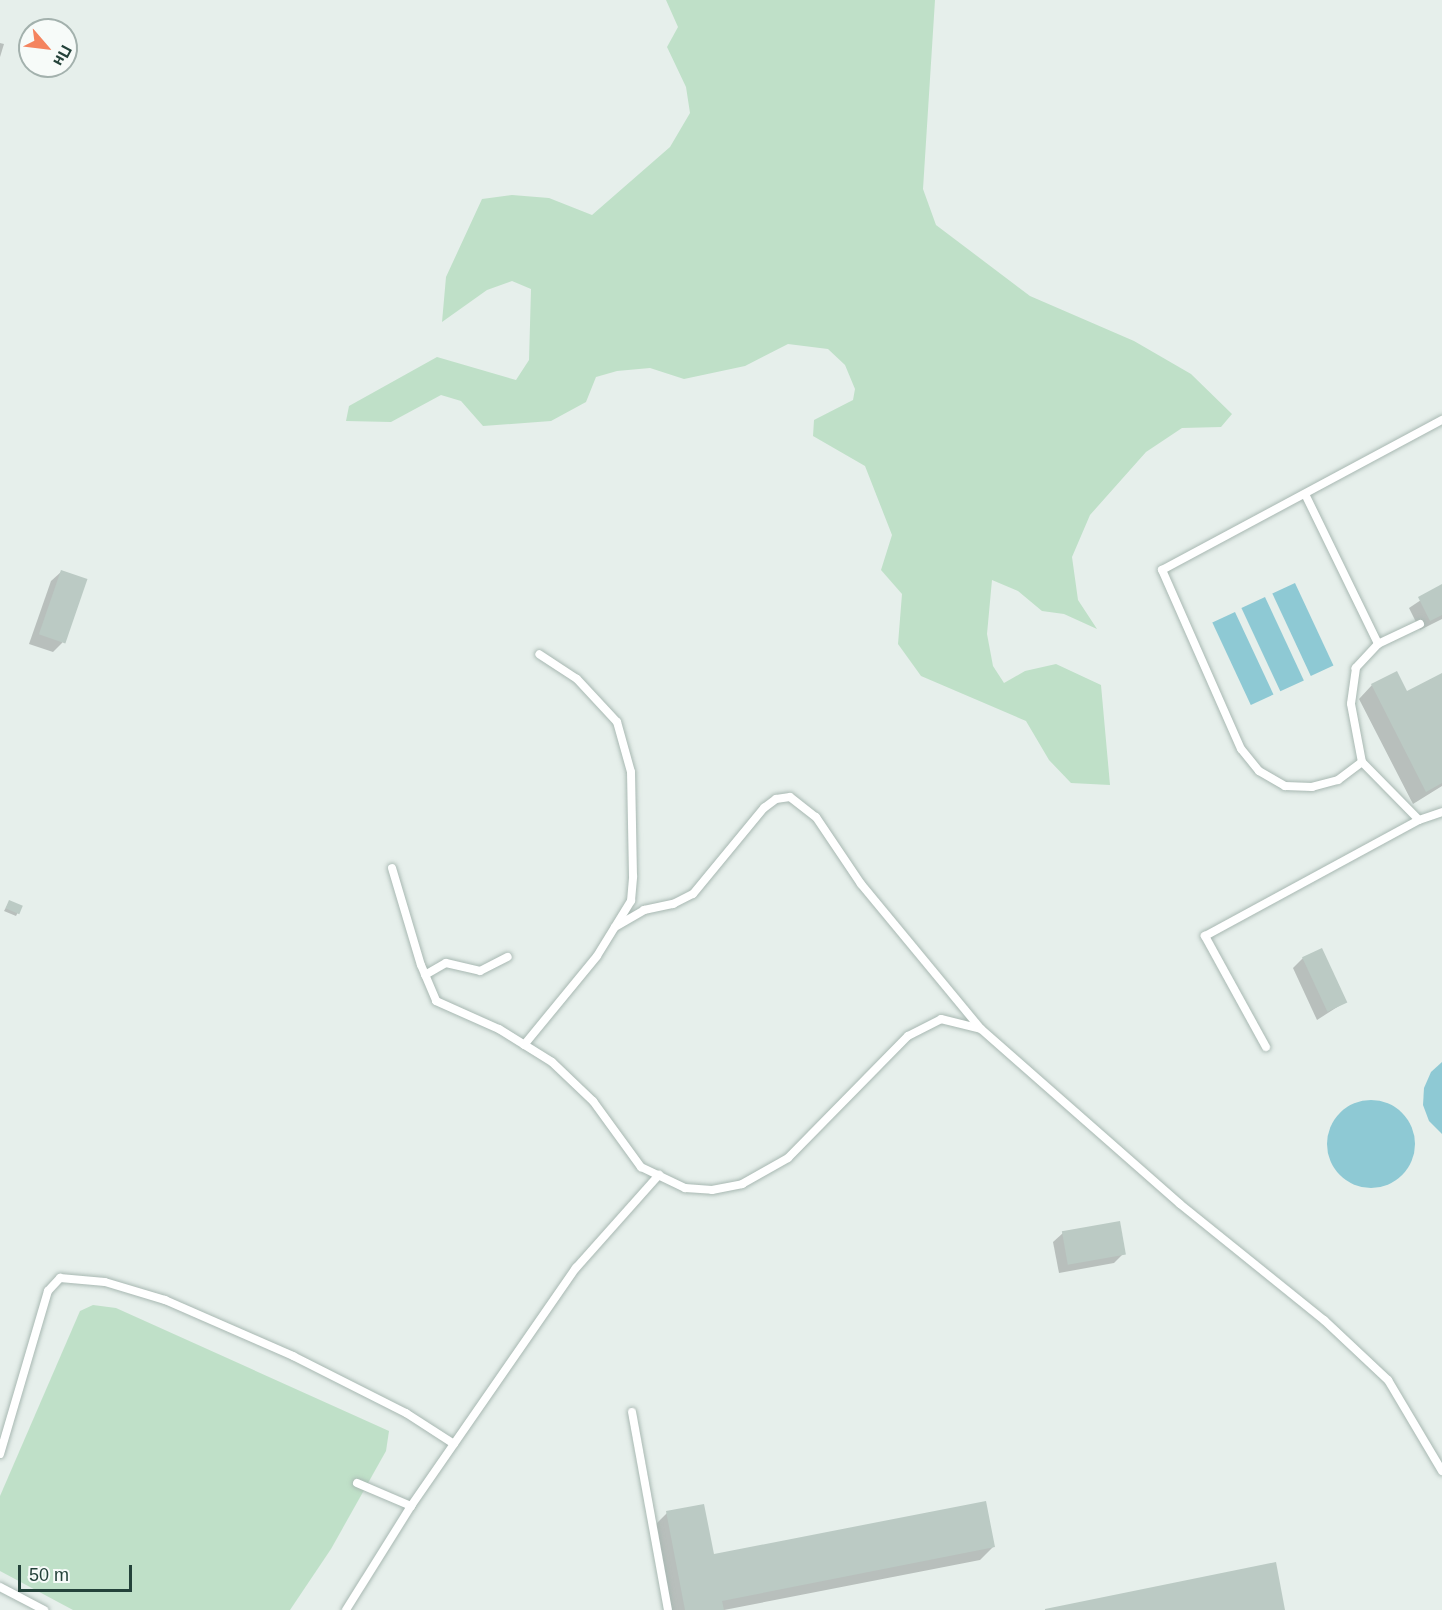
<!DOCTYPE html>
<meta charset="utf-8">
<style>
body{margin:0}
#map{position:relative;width:1442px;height:1610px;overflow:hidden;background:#e6efeb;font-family:Helvetica,sans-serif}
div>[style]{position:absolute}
.green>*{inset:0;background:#bfe0c8}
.water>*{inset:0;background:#8ec9d4;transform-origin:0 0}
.round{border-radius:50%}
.shadow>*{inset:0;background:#0003}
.building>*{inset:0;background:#bbcac4;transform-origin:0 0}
.roads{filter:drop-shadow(0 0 2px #a8b8b2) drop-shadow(0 0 2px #a8b8b2)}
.lane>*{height:8px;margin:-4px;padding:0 4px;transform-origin:4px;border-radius:4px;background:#fff}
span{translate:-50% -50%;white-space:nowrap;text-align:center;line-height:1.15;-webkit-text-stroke:4.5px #f7fbf9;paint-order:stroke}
.north{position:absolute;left:18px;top:18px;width:60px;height:60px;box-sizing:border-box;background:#f7fbf9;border:2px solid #a3b1ad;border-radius:50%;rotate:118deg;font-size:16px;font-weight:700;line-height:24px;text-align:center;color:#24423a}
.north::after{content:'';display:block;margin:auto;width:21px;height:27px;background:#f4845f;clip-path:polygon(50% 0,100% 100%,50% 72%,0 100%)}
.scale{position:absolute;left:18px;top:1565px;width:114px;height:27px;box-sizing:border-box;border:3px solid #24423a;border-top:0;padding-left:8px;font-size:18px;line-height:21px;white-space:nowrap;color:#24423a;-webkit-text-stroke:4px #f7fbf9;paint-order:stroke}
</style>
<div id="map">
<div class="green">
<div style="clip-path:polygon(666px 0,935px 0,923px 189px,936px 225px,1030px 296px,1134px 341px,1191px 374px,1232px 414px,1221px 427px,1182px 428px,1146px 452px,1090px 515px,1072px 557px,1078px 600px,1097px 629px,1064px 614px,1042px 611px,1018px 591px,992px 580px,987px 634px,993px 666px,1004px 683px,1025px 671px,1056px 664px,1101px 685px,1110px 785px,1071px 783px,1049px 760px,1026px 721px,921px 676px,898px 644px,902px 594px,881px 570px,892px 535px,865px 466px,813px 436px,814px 420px,853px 400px,855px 389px,845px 365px,828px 349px,788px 344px,745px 366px,684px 379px,650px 368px,617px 371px,596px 377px,586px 402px,551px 421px,483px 426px,461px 401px,441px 395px,391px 422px,346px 421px,349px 406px,437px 357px,516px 380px,529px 360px,531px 289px,512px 281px,487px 290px,442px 322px,446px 277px,482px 199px,512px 195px,549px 198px,592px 215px,670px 147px,690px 113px,686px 87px,667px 47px,678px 27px)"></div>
<div style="clip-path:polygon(93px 1305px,116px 1308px,389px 1431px,386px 1451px,331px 1549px,290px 1610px,73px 1610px,0 1571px,0 1496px,80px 1311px)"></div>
</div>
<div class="water">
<div style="left:1295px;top:583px;width:91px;height:25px;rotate:65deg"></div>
<div style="left:1265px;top:597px;width:92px;height:26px;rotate:65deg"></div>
<div style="left:1235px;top:612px;width:91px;height:25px;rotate:65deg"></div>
<div style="clip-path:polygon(1442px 1062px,1442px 1134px,1429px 1121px,1423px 1105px,1424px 1088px,1431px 1072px)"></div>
<div class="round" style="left:1327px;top:1100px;width:88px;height:88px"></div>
</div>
<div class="shadow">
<div style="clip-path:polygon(0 43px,4px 44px,0 57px)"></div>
<div style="clip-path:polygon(61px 572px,85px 580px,62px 643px,53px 652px,29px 644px,51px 581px)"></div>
<div style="clip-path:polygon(1442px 586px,1442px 619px,1420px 630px,1409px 608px)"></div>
<div style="clip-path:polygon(1442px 675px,1442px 786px,1413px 804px,1359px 699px,1372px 685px,1407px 693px)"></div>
<div style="clip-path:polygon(9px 902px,21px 906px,16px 916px,4px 911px)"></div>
<div style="clip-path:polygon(1303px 958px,1345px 1002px,1317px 1020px,1293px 968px)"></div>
<div style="clip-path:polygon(1063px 1233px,1124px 1253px,1114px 1263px,1059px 1273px,1053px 1242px)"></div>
<div style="clip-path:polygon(667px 1513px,712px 1556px,993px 1547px,980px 1560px,724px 1610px,670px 1610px,654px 1526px)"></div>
</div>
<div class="building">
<div style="left:61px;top:570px;width:28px;height:68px;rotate:19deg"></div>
<div style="clip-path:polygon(1442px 584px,1442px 615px,1430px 621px,1418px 597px)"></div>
<div style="clip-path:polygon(1397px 671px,1407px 691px,1442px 673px,1442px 783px,1426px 792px,1371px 684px)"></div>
<div style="left:9px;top:900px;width:15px;height:9px;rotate:23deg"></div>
<div style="left:1322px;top:948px;width:60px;height:22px;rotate:65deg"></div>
<div style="left:1120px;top:1221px;width:34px;height:59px;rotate:80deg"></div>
<div style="clip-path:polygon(986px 1501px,995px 1547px,722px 1601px,724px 1610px,685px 1610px,666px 1511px,704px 1504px,714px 1554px)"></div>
<div style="clip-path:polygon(1276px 1562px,1285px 1610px,1045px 1610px,1045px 1609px)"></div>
</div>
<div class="roads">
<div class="lane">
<div style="left:1305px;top:494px;width:167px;rotate:64deg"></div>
<div style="left:1420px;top:624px;width:47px;rotate:154.5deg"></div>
<div style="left:1378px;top:644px;width:33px;rotate:133deg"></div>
<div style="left:1356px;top:668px;width:36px;rotate:98deg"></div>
<div style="left:1351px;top:704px;width:59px;rotate:79.3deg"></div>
<div style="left:1362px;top:762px;width:30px;rotate:143deg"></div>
<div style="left:1338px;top:780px;width:27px;rotate:165deg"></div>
<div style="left:1312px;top:787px;width:27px;rotate:-178deg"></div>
<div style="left:1285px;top:786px;width:30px;rotate:-150deg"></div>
<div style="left:1259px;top:771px;width:28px;rotate:-129deg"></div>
<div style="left:1241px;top:749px;width:196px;rotate:-113.8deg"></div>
<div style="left:1162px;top:570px;width:318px;rotate:-28.2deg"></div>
<div style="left:1362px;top:762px;width:81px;rotate:45.5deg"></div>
<div style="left:1419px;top:820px;width:24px;rotate:-19deg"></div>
<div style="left:392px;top:868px;width:101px;rotate:73.4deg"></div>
<div style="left:421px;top:965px;width:39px;rotate:67deg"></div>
<div style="left:436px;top:1001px;width:69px;rotate:24deg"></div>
<div style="left:499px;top:1029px;width:62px;rotate:31.9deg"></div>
<div style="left:552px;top:1062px;width:57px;rotate:43.6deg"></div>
<div style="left:593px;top:1101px;width:82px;rotate:54deg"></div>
<div style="left:641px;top:1167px;width:49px;rotate:25.5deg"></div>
<div style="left:685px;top:1188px;width:27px;rotate:4deg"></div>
<div style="left:712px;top:1190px;width:31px;rotate:-11deg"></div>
<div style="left:742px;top:1184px;width:53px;rotate:-29.5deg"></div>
<div style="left:788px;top:1158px;width:171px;rotate:-45.5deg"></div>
<div style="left:908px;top:1036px;width:37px;rotate:-27deg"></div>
<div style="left:941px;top:1019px;width:41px;rotate:14deg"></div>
<div style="left:981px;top:1029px;width:265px;rotate:41.3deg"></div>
<div style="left:1180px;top:1204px;width:185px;rotate:38.9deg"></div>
<div style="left:1324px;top:1320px;width:88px;rotate:43.2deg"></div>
<div style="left:1388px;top:1380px;width:106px;rotate:59.3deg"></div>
<div style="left:615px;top:927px;width:34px;rotate:-30deg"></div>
<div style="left:644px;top:910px;width:30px;rotate:-12deg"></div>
<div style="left:673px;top:904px;width:22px;rotate:-27deg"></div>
<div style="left:693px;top:894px;width:112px;rotate:-50.5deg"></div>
<div style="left:764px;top:808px;width:15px;rotate:-37deg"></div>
<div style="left:776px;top:799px;width:14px;rotate:-8deg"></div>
<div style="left:790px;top:797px;width:33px;rotate:38deg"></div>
<div style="left:816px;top:817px;width:81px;rotate:56.1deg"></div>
<div style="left:861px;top:884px;width:188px;rotate:50.4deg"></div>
<div style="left:425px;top:975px;width:24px;rotate:-30deg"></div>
<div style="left:446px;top:963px;width:35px;rotate:13deg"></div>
<div style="left:480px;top:971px;width:31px;rotate:-27deg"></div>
<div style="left:524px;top:1045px;width:115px;rotate:-50.6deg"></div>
<div style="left:597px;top:956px;width:65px;rotate:-58.3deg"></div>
<div style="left:631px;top:901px;width:25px;rotate:-85deg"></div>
<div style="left:633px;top:876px;width:104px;rotate:-91.1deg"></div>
<div style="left:631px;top:772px;width:52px;rotate:-105.6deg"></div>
<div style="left:617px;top:722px;width:59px;rotate:-132.9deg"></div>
<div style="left:577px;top:679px;width:45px;rotate:-146.7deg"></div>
<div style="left:1266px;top:1047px;width:127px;rotate:-118.8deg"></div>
<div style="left:1205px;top:936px;width:243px;rotate:-28.5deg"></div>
<div style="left:632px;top:1412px;width:201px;rotate:79.7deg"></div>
<div style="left:0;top:1454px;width:170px;rotate:-73.6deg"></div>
<div style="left:48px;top:1291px;width:18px;rotate:-47deg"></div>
<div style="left:60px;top:1278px;width:45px;rotate:5.1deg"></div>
<div style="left:105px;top:1282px;width:63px;rotate:16.7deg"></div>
<div style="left:165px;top:1300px;width:140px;rotate:23.6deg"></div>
<div style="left:293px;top:1356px;width:127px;rotate:26.8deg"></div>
<div style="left:406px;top:1413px;width:57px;rotate:32.9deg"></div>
<div style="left:357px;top:1483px;width:59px;rotate:23.1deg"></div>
<div style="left:411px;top:1506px;width:290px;rotate:-55.3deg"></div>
<div style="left:576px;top:1268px;width:125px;rotate:-48.3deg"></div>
<div style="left:0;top:1587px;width:50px;rotate:27.6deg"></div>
<div style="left:346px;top:1610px;width:123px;rotate:-58deg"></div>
</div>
</div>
<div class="north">Пн</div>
<div class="scale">50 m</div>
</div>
